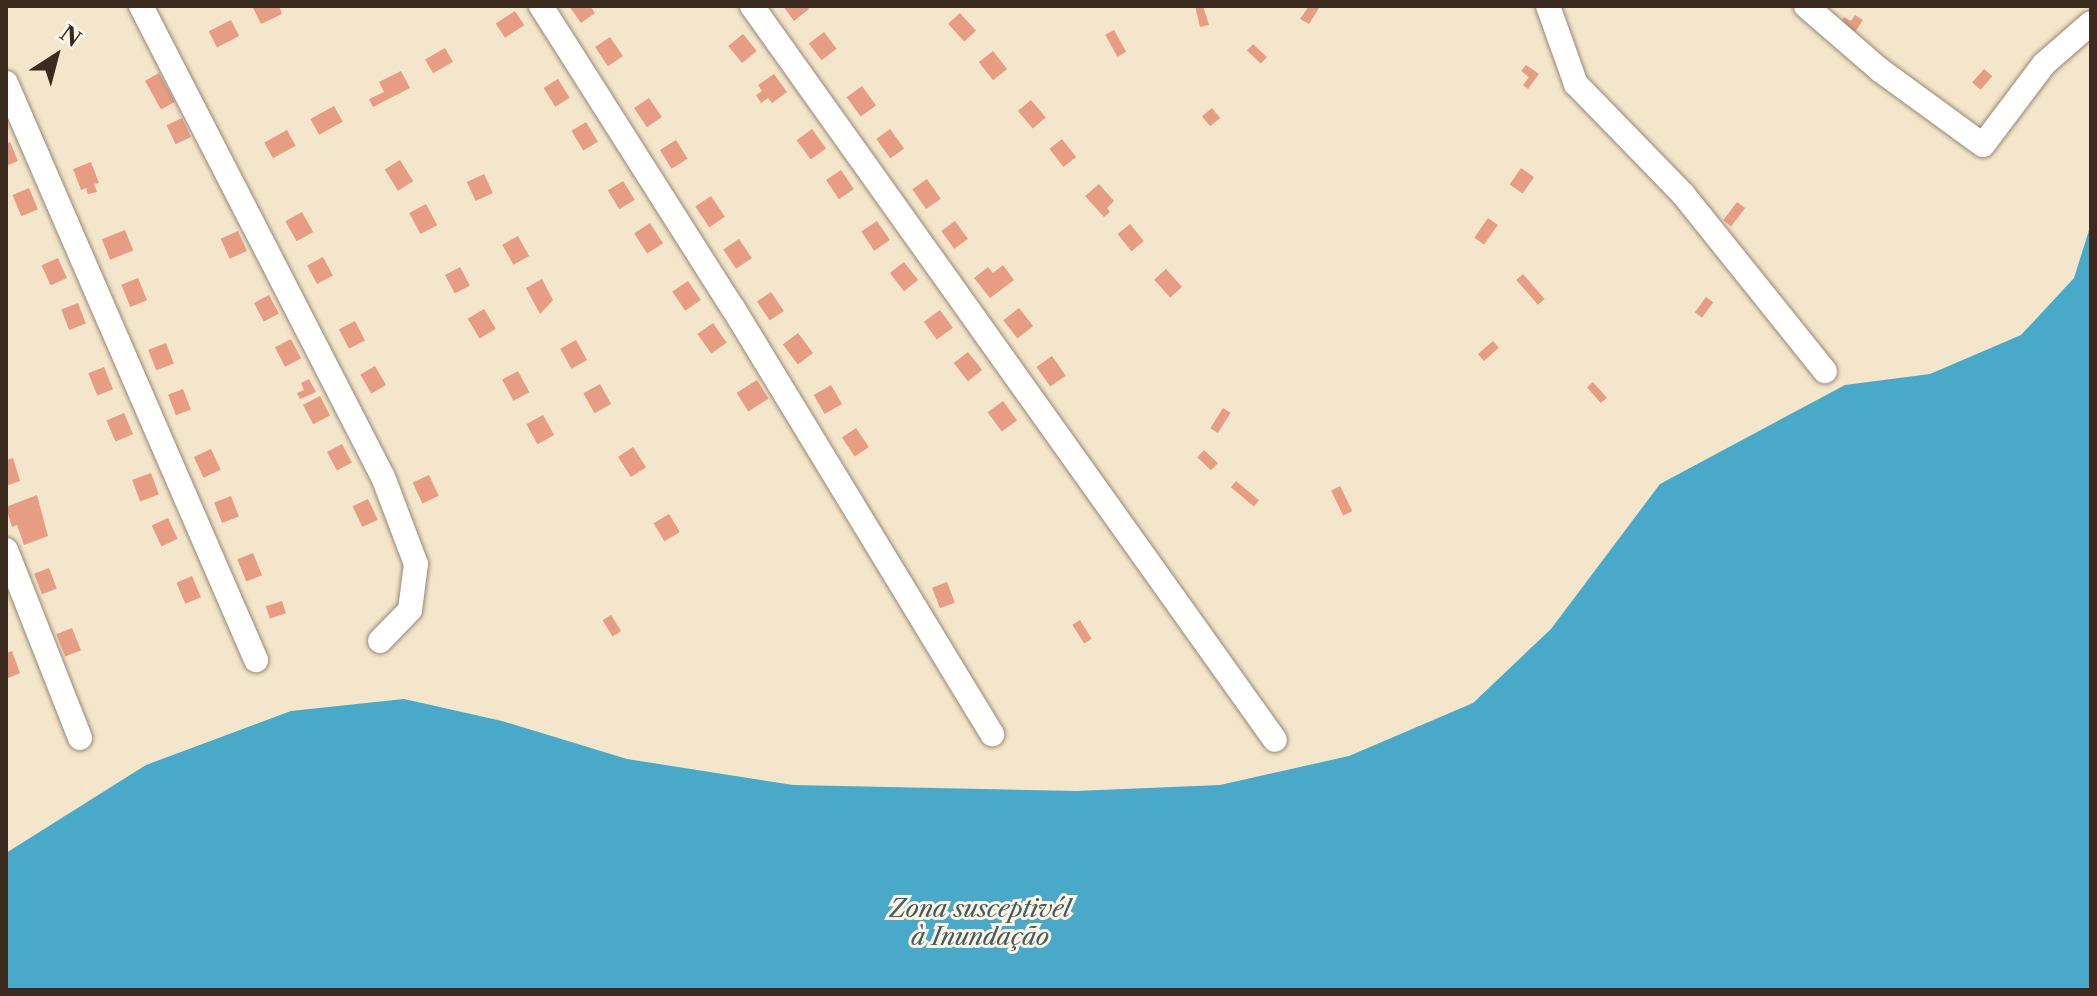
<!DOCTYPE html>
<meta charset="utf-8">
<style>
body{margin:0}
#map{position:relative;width:2097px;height:996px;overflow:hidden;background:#f3e6ca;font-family:"Libre Caslon Text",serif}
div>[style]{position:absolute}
.water>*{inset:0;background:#49a9c8}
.building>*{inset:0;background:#e79d84;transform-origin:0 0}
.roads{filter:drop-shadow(0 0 2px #978874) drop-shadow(0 0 2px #978874)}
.minor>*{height:24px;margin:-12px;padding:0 12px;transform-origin:12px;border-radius:12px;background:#fff}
span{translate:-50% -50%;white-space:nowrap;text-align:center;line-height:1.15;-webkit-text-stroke:6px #fcf5e5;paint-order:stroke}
.water-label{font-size:24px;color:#415d62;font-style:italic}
.frame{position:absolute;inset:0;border:8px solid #3b2a1e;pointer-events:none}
.north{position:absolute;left:16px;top:16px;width:80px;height:80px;-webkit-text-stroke:6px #fcf5e5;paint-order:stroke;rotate:36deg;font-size:22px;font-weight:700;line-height:32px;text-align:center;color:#3b2a1e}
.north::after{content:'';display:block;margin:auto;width:28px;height:36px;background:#3b2a1e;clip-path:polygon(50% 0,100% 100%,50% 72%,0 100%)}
</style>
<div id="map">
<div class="water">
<div style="clip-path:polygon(2091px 224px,2091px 990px,6px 990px,6px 853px,146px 765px,291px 711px,404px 699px,502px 721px,627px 759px,793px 785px,1076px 791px,1220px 785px,1349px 756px,1473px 703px,1551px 629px,1660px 484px,1845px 385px,1930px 374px,2021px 335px,2074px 278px)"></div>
</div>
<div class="building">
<div style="clip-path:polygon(257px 6px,279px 6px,282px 14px,261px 24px,253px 8px)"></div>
<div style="clip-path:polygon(569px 6px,590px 6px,595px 13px,581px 23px)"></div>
<div style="clip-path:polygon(783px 6px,807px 6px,809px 9px,794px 21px)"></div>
<div style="clip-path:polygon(1195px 6px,1203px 6px,1209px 25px,1200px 27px)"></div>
<div style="clip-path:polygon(1309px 6px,1319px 8px,1309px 24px,1300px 19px)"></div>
<div style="left:515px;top:11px;width:17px;height:23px;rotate:57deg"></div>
<div style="left:960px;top:13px;width:24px;height:16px;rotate:48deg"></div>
<div style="clip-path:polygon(1855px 15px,1863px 20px,1855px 32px,1841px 23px,1844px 17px,1851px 21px)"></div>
<div style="left:231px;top:20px;width:18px;height:25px;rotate:63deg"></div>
<div style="left:1114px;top:30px;width:25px;height:10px;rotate:61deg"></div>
<div style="left:824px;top:32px;width:21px;height:19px;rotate:53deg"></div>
<div style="left:743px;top:34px;width:22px;height:19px;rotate:51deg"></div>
<div style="left:610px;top:37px;width:23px;height:18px;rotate:56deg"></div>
<div style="left:1253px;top:44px;width:19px;height:9px;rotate:43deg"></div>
<div style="left:445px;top:48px;width:16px;height:23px;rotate:60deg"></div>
<div style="left:993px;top:51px;width:23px;height:18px;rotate:52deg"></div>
<div style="clip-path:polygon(1526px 65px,1539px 74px,1528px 89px,1523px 85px,1529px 77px,1521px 71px)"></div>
<div style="left:1984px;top:69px;width:11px;height:18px;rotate:41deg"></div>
<div style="clip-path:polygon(401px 71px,410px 88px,373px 107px,369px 99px,384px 92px,379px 82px)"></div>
<div style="left:159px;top:73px;width:33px;height:16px;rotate:61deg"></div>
<div style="clip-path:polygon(774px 74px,787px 92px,772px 103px,768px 98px,761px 103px,756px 95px,762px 91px,758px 85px)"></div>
<div style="left:558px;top:79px;width:22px;height:17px;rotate:58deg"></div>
<div style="left:862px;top:86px;width:24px;height:19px;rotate:54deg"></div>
<div style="left:649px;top:98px;width:23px;height:18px;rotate:56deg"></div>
<div style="left:1031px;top:100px;width:23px;height:17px;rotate:50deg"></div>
<div style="left:334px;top:106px;width:18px;height:27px;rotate:61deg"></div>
<div style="left:1212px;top:108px;width:13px;height:13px;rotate:51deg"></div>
<div style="left:182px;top:118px;width:21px;height:17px;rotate:65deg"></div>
<div style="left:586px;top:122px;width:23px;height:17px;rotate:59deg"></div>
<div style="left:812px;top:129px;width:24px;height:19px;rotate:54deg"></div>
<div style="left:890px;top:129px;width:24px;height:17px;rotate:54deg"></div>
<div style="left:287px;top:130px;width:18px;height:26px;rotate:61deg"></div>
<div style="left:1062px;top:139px;width:23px;height:16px;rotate:52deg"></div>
<div style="left:676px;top:140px;width:22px;height:19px;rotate:58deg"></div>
<div style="clip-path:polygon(10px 142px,18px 161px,6px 166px,6px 144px)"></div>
<div style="left:400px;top:160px;width:25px;height:18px;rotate:58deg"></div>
<div style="clip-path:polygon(91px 162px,99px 183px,94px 184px,97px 192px,88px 194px,86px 188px,81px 190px,73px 169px)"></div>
<div style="left:1521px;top:168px;width:16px;height:20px;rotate:35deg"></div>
<div style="left:841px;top:170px;width:23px;height:18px;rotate:56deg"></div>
<div style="left:484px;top:174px;width:21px;height:19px;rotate:65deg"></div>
<div style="left:927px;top:179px;width:24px;height:18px;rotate:55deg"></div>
<div style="left:623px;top:181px;width:22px;height:18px;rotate:58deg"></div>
<div style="clip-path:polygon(1099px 184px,1114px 201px,1107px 208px,1110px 212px,1104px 217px,1085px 196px)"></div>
<div style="left:29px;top:188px;width:23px;height:18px;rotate:67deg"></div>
<div style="left:711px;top:196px;width:25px;height:19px;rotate:56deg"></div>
<div style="left:1737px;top:202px;width:10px;height:23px;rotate:37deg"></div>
<div style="left:426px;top:204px;width:24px;height:19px;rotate:62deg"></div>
<div style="left:302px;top:212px;width:23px;height:19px;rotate:61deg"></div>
<div style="left:1488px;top:218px;width:12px;height:24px;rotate:35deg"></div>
<div style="left:877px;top:221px;width:23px;height:19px;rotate:56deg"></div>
<div style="left:955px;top:221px;width:22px;height:17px;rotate:54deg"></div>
<div style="left:650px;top:223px;width:24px;height:19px;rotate:57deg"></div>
<div style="left:1130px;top:224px;width:22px;height:16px;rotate:51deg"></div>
<div style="left:125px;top:230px;width:22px;height:25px;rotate:68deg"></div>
<div style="left:238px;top:231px;width:22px;height:19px;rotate:66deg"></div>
<div style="left:518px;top:236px;width:23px;height:18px;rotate:61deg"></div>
<div style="left:739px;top:239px;width:23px;height:19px;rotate:56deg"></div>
<div style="left:323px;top:257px;width:21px;height:18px;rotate:62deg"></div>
<div style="left:58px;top:258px;width:22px;height:18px;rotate:66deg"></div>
<div style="left:904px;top:262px;width:23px;height:18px;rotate:52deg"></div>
<div style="clip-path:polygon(1003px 265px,1014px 280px,990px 298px,974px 278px,988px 267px,993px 273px)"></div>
<div style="left:460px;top:267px;width:21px;height:17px;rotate:62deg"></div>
<div style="left:1166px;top:269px;width:24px;height:16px;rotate:48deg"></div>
<div style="left:1523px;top:274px;width:33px;height:9px;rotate:49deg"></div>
<div style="left:138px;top:278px;width:24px;height:18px;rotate:68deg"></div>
<div style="clip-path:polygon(542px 279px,553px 300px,540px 314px,526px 288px)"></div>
<div style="left:688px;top:281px;width:23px;height:19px;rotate:56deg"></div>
<div style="left:771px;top:292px;width:23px;height:17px;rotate:56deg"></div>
<div style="left:269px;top:295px;width:21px;height:17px;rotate:62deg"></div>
<div style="left:1706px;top:297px;width:9px;height:19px;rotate:36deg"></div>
<div style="left:78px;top:303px;width:22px;height:18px;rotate:69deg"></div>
<div style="left:1019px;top:308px;width:23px;height:20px;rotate:52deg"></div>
<div style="left:484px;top:309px;width:23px;height:19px;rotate:59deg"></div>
<div style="left:940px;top:310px;width:22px;height:20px;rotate:54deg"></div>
<div style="left:355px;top:321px;width:22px;height:18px;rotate:63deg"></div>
<div style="left:713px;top:323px;width:24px;height:19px;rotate:55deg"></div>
<div style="left:798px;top:333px;width:25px;height:19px;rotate:53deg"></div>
<div style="left:291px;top:339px;width:22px;height:18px;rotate:63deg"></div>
<div style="left:576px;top:340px;width:23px;height:18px;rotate:61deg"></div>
<div style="left:1493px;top:341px;width:9px;height:20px;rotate:49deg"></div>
<div style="left:166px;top:343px;width:22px;height:19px;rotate:69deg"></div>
<div style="left:968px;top:352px;width:23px;height:18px;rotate:52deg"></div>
<div style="left:1052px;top:356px;width:24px;height:19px;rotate:55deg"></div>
<div style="left:375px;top:366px;width:22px;height:17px;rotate:60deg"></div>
<div style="left:104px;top:367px;width:24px;height:17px;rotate:68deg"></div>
<div style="left:518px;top:371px;width:24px;height:18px;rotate:62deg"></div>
<div style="clip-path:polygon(309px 379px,316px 392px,300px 399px,297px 393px,304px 390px,301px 383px)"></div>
<div style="left:757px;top:380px;width:22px;height:24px;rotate:58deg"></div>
<div style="left:1593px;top:382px;width:21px;height:8px;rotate:49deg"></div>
<div style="left:600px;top:384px;width:23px;height:19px;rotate:61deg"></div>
<div style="left:831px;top:385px;width:22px;height:20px;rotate:60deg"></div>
<div style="left:183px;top:389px;width:22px;height:16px;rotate:69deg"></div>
<div style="left:320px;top:396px;width:22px;height:19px;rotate:63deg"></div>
<div style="left:1003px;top:401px;width:24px;height:19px;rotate:54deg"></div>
<div style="left:1223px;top:408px;width:9px;height:24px;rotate:32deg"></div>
<div style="left:124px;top:413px;width:23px;height:19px;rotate:67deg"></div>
<div style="left:543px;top:415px;width:23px;height:19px;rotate:61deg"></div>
<div style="left:856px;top:428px;width:23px;height:17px;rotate:56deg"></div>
<div style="left:342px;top:444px;width:21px;height:17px;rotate:62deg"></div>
<div style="left:633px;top:447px;width:24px;height:18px;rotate:57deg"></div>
<div style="left:211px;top:449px;width:23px;height:19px;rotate:65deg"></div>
<div style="left:1204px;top:450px;width:19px;height:10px;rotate:43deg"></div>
<div style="clip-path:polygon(13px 458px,20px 481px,6px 486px,6px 460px)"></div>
<div style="left:151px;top:473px;width:23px;height:20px;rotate:70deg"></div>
<div style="left:429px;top:475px;width:23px;height:18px;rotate:65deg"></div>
<div style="left:1236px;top:481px;width:30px;height:8px;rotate:40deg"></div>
<div style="left:1340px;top:486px;width:28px;height:10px;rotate:64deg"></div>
<div style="clip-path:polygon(37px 495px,48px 536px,24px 545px,17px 525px,12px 527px,6px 507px)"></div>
<div style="left:231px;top:496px;width:22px;height:18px;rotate:69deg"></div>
<div style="left:368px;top:499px;width:23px;height:17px;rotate:65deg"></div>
<div style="left:669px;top:514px;width:21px;height:18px;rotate:59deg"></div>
<div style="left:168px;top:518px;width:23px;height:18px;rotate:65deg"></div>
<div style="left:253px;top:553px;width:24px;height:17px;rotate:68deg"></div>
<div style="left:49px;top:568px;width:22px;height:16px;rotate:69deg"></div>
<div style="left:192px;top:576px;width:23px;height:17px;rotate:67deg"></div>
<div style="left:947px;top:582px;width:22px;height:16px;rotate:69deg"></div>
<div style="left:282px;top:601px;width:13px;height:17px;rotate:72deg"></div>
<div style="left:611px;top:615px;width:19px;height:10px;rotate:58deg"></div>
<div style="left:1080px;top:620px;width:22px;height:9px;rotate:58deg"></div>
<div style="left:72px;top:628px;width:24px;height:17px;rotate:68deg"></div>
<div style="clip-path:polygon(12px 651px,20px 673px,6px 679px,6px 653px)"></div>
</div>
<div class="roads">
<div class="minor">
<div style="left:141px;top:6px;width:530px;rotate:62.81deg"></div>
<div style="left:383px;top:477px;width:93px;rotate:69.2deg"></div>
<div style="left:416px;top:564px;width:46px;rotate:97.4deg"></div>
<div style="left:410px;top:610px;width:43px;rotate:134.1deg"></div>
<div style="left:541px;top:6px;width:358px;rotate:57.6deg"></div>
<div style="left:733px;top:308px;width:499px;rotate:58.7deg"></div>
<div style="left:752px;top:6px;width:901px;rotate:54.53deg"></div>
<div style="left:1548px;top:6px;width:83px;rotate:70.3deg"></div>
<div style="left:1576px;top:84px;width:153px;rotate:45.8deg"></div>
<div style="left:1683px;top:194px;width:227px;rotate:51.3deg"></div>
<div style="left:1806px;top:6px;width:98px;rotate:40.9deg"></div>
<div style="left:1880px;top:70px;width:127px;rotate:36.1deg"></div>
<div style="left:1983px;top:145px;width:101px;rotate:-53deg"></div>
<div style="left:2044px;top:64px;width:62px;rotate:-41.1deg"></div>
<div style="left:6px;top:83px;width:629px;rotate:66.57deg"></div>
<div style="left:6px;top:550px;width:202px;rotate:68.5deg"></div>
</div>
</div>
<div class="water-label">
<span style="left:980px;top:923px">Zona susceptivél<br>à Inundação</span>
</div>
<div class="frame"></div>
<div class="north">N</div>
</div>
